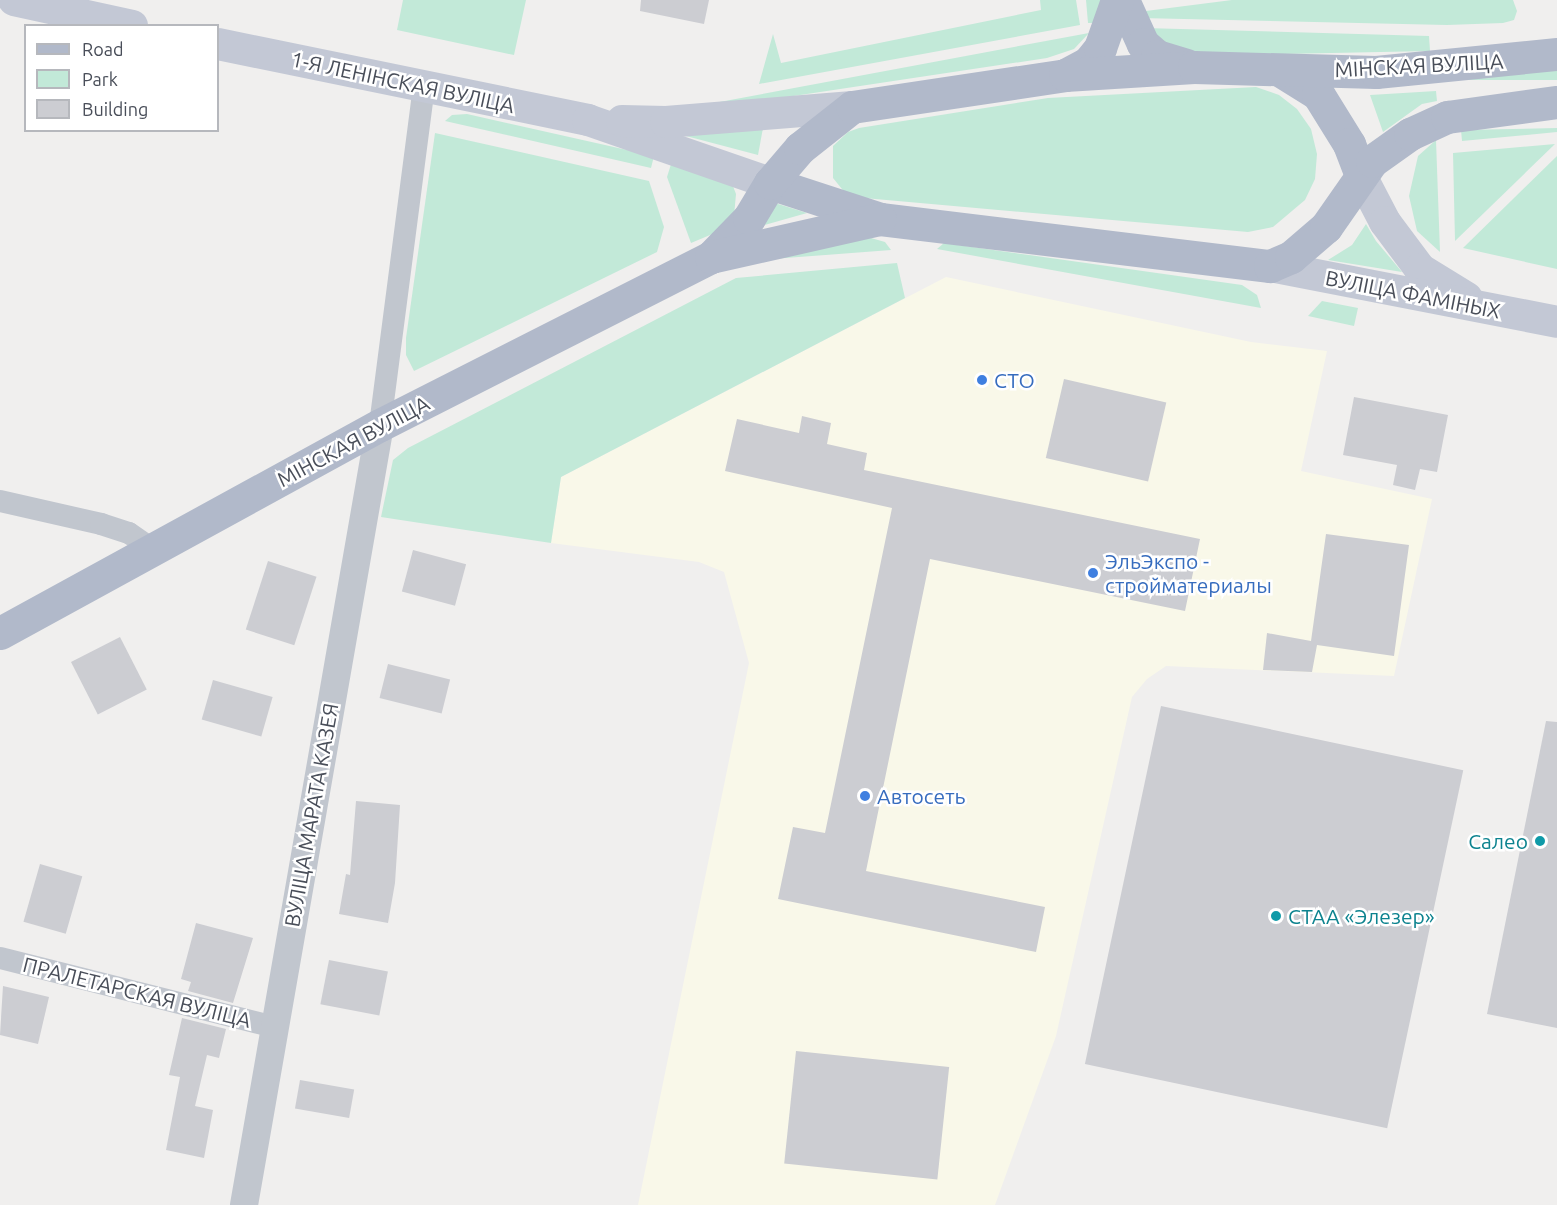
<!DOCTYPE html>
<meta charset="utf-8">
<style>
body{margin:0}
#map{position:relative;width:1557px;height:1205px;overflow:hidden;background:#f0efee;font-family:Ubuntu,sans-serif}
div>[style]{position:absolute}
.commercial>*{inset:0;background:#f9f8e9}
.green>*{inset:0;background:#c2e9d8;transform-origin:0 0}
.building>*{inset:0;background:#cccdd2;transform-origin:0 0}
.minor>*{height:22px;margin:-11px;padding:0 11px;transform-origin:11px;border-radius:11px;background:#c1c6ce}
.tertiary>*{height:28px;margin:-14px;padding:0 14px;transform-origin:14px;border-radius:14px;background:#c1c6ce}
.secondary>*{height:32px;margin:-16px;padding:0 16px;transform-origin:16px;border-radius:16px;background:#c3c8d5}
.primary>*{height:33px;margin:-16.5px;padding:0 16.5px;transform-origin:16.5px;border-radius:16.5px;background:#b1b9ca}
.dots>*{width:16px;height:16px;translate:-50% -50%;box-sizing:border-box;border:3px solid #fff;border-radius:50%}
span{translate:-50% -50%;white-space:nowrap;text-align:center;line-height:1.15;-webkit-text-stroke:5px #fff;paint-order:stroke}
.street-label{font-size:21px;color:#494e59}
.shop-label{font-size:21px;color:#366cbe}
.left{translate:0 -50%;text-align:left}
.culture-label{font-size:21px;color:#0d838f}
.right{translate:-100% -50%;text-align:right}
.legend{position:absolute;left:24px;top:24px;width:195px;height:108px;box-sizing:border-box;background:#fff;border:2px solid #b6b8bd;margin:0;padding:8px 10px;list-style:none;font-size:18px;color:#494e59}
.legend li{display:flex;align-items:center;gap:12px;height:30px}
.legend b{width:30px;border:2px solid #b6b8bd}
</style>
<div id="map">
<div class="commercial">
<div style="clip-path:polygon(946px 277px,1251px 342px,1327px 351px,1301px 471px,1432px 499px,1394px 676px,1166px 666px,1147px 679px,1132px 697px,1056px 1036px,995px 1205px,638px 1205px,749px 663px,724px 572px,699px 562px,551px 543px,561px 477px)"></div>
</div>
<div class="green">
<div style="clip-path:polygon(403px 0,526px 0,514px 55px,397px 30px)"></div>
<div style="clip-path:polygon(1040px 0,1076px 0,1080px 25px,759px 84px,773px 34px,781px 63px,1041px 10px)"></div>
<div style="clip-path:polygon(1086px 0,1104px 0,1096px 23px,1088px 23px)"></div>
<div style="clip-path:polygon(1232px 0,1513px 0,1517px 11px,1514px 20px,1503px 23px,1447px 25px,1140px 18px,1138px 12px)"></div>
<div style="clip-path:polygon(1144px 28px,1429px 36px,1430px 51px,1190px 56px,1175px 53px)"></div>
<div style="clip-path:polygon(1089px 33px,1074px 49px,1047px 58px,687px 112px,687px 108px)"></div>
<div style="left:1557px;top:71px;width:9px;height:100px;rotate:90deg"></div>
<div style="clip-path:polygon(1256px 87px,1279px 95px,1297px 109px,1311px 129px,1317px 154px,1315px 179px,1305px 200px,1273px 227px,1248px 232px,864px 198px,846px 194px,833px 178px,833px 146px,848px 132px,859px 128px,1048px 98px)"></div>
<div style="clip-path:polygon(1436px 91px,1437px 101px,1422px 104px,1383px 132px,1370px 95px)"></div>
<div style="clip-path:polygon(467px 114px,654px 156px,651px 168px,445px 121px,452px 115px)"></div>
<div style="clip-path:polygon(763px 128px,758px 155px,686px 136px)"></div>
<div style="clip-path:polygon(1557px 128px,1557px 132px,1462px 141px,1461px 130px)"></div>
<div style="clip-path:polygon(435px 133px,649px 181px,664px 227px,657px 252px,414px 371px,406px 355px,406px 338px)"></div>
<div style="clip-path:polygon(1436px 140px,1440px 252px,1417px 231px,1409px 196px,1418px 156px)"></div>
<div style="clip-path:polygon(1555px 144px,1455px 241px,1453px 153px)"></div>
<div style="clip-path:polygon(1557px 156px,1557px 269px,1463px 248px)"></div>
<div style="clip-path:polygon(672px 161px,731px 181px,736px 194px,734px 216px,722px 230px,691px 243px,667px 177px)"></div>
<div style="clip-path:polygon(775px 203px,807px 213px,758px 227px)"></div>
<div style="clip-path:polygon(1366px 224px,1376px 241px,1402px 272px,1328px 260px,1352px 245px)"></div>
<div style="clip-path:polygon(864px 236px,885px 242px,891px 250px,747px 261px)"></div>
<div style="clip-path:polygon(944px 243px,1242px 285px,1257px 295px,1261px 308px,937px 249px)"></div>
<div style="clip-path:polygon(897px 263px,905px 298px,561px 477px,551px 543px,381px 517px,393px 460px,408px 448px,736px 278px)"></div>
<div style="clip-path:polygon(1322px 301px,1358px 308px,1354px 326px,1308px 316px)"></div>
</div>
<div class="building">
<div style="clip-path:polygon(641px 0,709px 0,704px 24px,640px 11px)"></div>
<div style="left:1064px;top:379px;width:105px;height:81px;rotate:13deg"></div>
<div style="clip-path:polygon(1354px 397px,1448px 415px,1437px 472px,1420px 469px,1415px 490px,1393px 485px,1397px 465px,1343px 455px)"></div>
<div style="clip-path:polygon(802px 416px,831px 423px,827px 444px,867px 453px,864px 470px,1200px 539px,1185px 611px,930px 559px,866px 871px,1045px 907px,1036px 952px,778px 899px,793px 827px,825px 833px,892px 508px,725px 471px,737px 419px,799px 433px)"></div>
<div style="clip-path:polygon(1326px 534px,1409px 545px,1394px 656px,1317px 645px,1312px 672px,1263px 670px,1267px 633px,1311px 641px)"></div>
<div style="left:413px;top:550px;width:55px;height:43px;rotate:15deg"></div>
<div style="left:268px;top:561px;width:51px;height:72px;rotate:18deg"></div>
<div style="left:120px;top:637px;width:59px;height:55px;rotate:63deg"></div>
<div style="left:388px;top:664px;width:64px;height:35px;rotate:14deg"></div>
<div style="left:213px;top:680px;width:62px;height:41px;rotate:16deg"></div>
<div style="left:1161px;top:706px;width:309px;height:366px;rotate:12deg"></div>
<div style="clip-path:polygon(1546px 721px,1557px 722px,1557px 1028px,1487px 1014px)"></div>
<div style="clip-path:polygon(356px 801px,400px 805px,395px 883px,388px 923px,339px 914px,346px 874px,350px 875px)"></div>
<div style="left:40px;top:864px;width:44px;height:60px;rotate:16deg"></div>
<div style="clip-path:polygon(196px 923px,253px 938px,233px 1003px,188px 991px,191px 982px,181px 979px)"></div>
<div style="left:329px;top:960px;width:60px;height:45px;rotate:11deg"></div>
<div style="clip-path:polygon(3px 986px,49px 997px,38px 1044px,0 1035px)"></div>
<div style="clip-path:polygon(182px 1018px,226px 1029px,219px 1058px,207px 1055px,195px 1106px,213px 1110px,204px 1158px,166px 1150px,180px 1077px,169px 1075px)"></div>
<div style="left:796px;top:1051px;width:154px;height:113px;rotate:6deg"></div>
<div style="left:300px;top:1080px;width:55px;height:29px;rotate:10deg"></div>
</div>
<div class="minor">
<div style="left:380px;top:425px;width:341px;rotate:-82.6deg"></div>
<div style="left:0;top:501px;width:104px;rotate:12.8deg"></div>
<div style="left:101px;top:524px;width:29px;rotate:18deg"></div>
<div style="left:129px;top:533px;width:29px;rotate:35deg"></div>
<div style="left:0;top:958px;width:283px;rotate:14.1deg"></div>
</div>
<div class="tertiary">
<div style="left:244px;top:1205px;width:792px;rotate:-80.11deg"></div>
</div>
<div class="secondary">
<div style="left:14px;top:0;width:121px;rotate:12.4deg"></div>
<div style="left:218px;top:44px;width:378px;rotate:11.6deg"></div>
<div style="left:588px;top:120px;width:193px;rotate:19.1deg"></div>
<div style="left:622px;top:121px;width:44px;rotate:1.3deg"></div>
<div style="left:666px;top:122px;width:187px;rotate:-4.6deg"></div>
<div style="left:1361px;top:176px;width:52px;rotate:62.4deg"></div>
<div style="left:1385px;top:222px;width:59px;rotate:53.3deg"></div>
<div style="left:1420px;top:269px;width:55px;rotate:31.7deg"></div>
<div style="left:1270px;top:266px;width:292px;rotate:11deg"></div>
</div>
<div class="primary">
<div style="left:1123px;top:0;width:48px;rotate:65.6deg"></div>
<div style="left:1143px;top:44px;width:18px;rotate:41deg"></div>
<div style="left:1157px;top:56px;width:31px;rotate:17deg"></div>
<div style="left:1281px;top:71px;width:44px;rotate:31.9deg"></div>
<div style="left:1318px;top:94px;width:59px;rotate:58.2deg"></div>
<div style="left:1349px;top:144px;width:34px;rotate:69deg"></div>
<div style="left:1065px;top:75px;width:26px;rotate:-28deg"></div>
<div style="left:1088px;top:63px;width:19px;rotate:-51deg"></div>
<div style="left:1100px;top:48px;width:51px;rotate:-70.5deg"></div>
<div style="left:770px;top:183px;width:116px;rotate:18.1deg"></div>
<div style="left:880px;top:219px;width:393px;rotate:6.9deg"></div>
<div style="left:1270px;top:266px;width:23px;rotate:-23deg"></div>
<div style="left:1291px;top:257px;width:46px;rotate:-40.6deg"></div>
<div style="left:1326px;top:227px;width:80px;rotate:-55.1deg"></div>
<div style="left:1372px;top:161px;width:47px;rotate:-35.4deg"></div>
<div style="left:1410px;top:134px;width:41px;rotate:-24.7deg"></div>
<div style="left:1447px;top:117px;width:111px;rotate:-7.8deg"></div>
<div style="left:711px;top:257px;width:54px;rotate:-45.7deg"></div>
<div style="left:749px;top:218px;width:41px;rotate:-59deg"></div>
<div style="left:770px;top:183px;width:46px;rotate:-49.4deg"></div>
<div style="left:800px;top:148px;width:66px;rotate:-38.3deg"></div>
<div style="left:852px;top:107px;width:215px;rotate:-8.5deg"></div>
<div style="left:1065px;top:75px;width:129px;rotate:-3.5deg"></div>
<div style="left:1194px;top:67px;width:182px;rotate:1.6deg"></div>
<div style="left:1376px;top:72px;width:182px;rotate:-5.7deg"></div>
<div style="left:0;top:633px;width:433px;rotate:-28.7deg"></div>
<div style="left:380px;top:425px;width:371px;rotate:-26.9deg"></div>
<div style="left:711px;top:257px;width:173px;rotate:-12.7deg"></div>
</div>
<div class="dots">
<div style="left:982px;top:380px;background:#3f7fe0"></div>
<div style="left:1093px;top:573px;background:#3f7fe0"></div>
<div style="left:865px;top:796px;background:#3f7fe0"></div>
<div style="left:1540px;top:841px;background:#0f9aa8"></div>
<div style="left:1276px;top:916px;background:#0f9aa8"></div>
</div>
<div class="street-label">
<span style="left:1419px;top:65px;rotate:-3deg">МІНСКАЯ ВУЛІЦА</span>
<span style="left:403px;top:82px;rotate:12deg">1-Я ЛЕНІНСКАЯ ВУЛІЦА</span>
<span style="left:1413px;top:294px;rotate:11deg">ВУЛІЦА ФАМІНЫХ</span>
<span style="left:353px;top:441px;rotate:-28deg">МІНСКАЯ ВУЛІЦА</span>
<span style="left:311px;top:815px;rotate:-80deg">ВУЛІЦА МАРАТА КАЗЕЯ</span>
<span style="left:137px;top:992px;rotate:14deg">ПРАЛЕТАРСКАЯ ВУЛІЦА</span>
</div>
<div class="shop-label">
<span class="left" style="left:994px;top:380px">СТО</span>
<span class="left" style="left:1105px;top:573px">ЭльЭкспо -<br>стройматериалы</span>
<span class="left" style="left:877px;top:796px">Автосеть</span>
</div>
<div class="culture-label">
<span class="right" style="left:1528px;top:841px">Салео</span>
<span class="left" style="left:1288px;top:916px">СТАА «Элезер»</span>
</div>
<ul class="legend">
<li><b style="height:8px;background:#b1b9ca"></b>Road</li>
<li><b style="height:16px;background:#c2e9d8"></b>Park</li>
<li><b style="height:16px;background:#cccdd2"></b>Building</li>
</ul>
</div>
